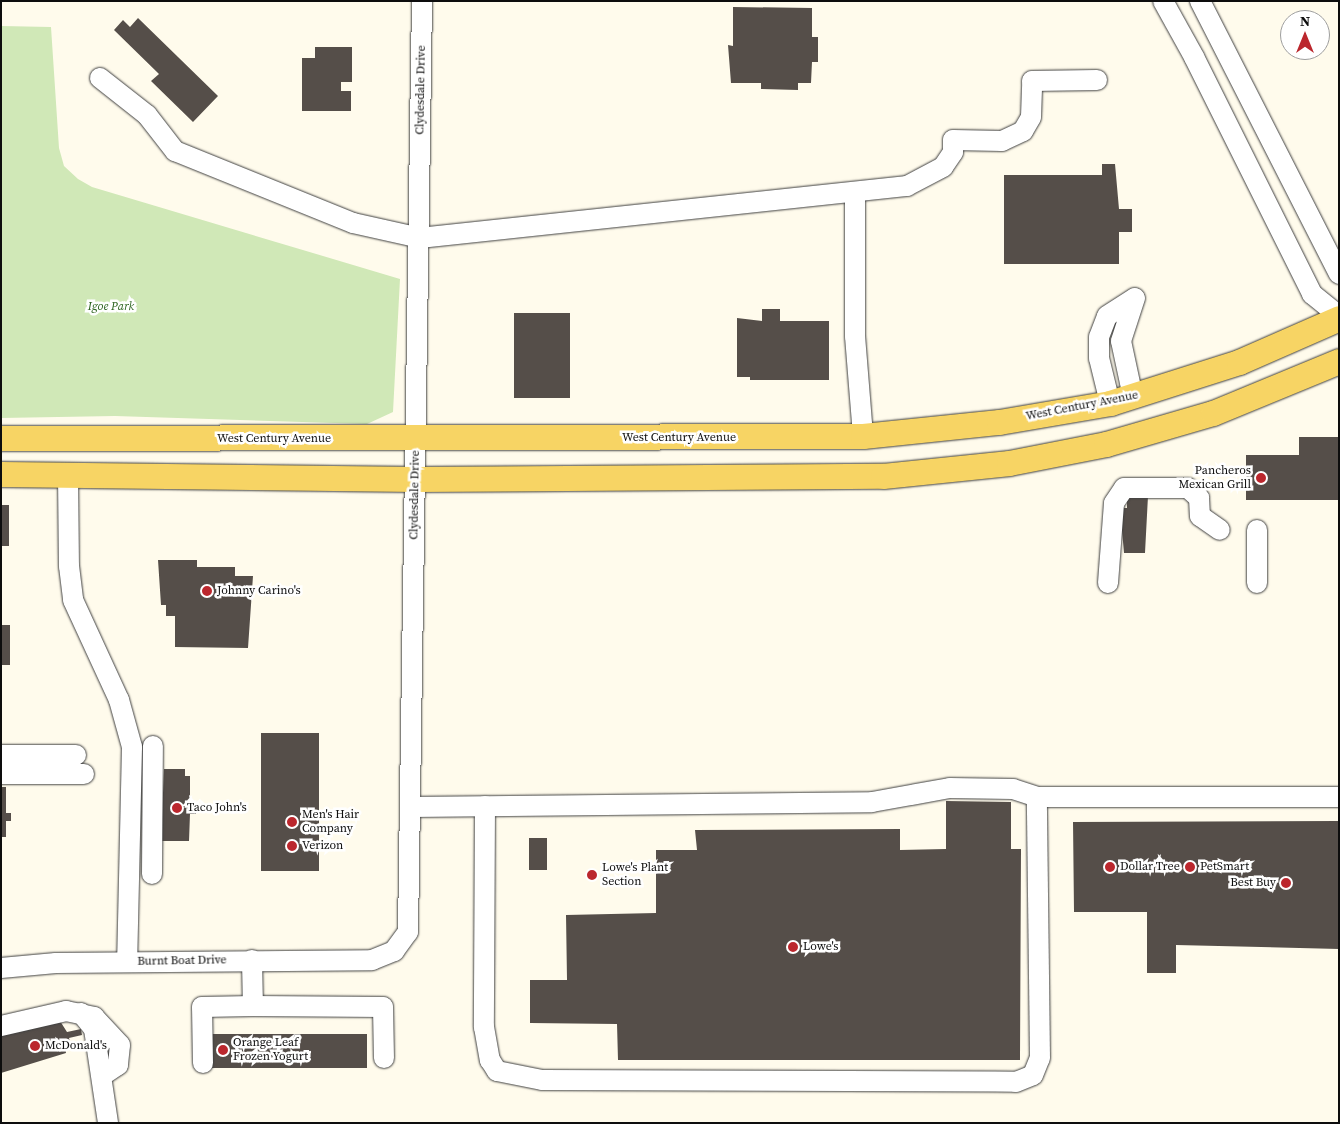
<!DOCTYPE html>
<style>
body{margin:0}
#map{position:relative;width:1340px;height:1124px;overflow:hidden;background:#fffbec;font-family:"Source Serif 4",serif}
div>[style]{position:absolute}
.green>*{inset:0;background:#d0e8b7}
.building>*{inset:0;background:#554e49;transform-origin:0 0}
.roads{filter:drop-shadow(0 0 1px #404040) drop-shadow(0 0 1px #404040)}
.minor>*{height:20px;margin:-10px;padding:0 10px;transform-origin:10px;border-radius:10px;background:#fff}
.major>*{height:25px;margin:-12.5px;padding:0 12.5px;transform-origin:12.5px;border-radius:12.5px;background:#f7d464}
.dots>*{width:14px;height:14px;translate:-50% -50%;box-sizing:border-box;border:2px solid #fff;border-radius:50%}
span{translate:-50% -50%;white-space:nowrap;text-align:center;line-height:1.15;-webkit-text-stroke:5px #fff;paint-order:stroke}
.street-label{font-size:12px;color:#0d0d0d}
.park-label{font-size:12px;color:#2c631e;font-style:italic}
.poi-label{font-size:12px;color:#0d0d0d}
.right{translate:-100% -50%;text-align:right}
.left{translate:0 -50%;text-align:left}
.frame{position:absolute;inset:0;border:2px solid #0d0d0d;pointer-events:none}
.north{position:absolute;left:1280px;top:10px;width:50px;height:50px;box-sizing:border-box;background:#fff;border:1px solid #9e9e9e;border-radius:50%;rotate:0deg;font-size:14px;font-weight:700;line-height:20px;text-align:center;color:#0d0d0d}
.north::after{content:'';display:block;margin:auto;width:18px;height:22px;background:#bb272d;clip-path:polygon(50% 0,100% 100%,50% 72%,0 100%)}
</style>
<div id="map">
<div class="green">
<div style="clip-path:polygon(1px 26px,51px 27px,59px 148px,64px 166px,78px 179px,92px 187px,400px 279px,393px 412px,367px 424px,115px 416px,1px 418px)"></div>
</div>
<div class="building">
<div style="clip-path:polygon(733px 7px,812px 8px,812px 37px,818px 37px,818px 62px,812px 62px,811px 83px,798px 83px,798px 90px,761px 89px,761px 83px,731px 83px,728px 45px,733px 46px)"></div>
<div style="clip-path:polygon(138px 18px,218px 96px,193px 122px,151px 81px,159px 74px,114px 30px,123px 20px,130px 27px)"></div>
<div style="clip-path:polygon(315px 47px,352px 47px,352px 82px,341px 82px,341px 91px,351px 91px,351px 111px,302px 111px,302px 58px,315px 58px)"></div>
<div style="clip-path:polygon(1102px 164px,1115px 164px,1119px 209px,1132px 209px,1132px 232px,1119px 232px,1119px 264px,1004px 264px,1004px 175px,1102px 175px)"></div>
<div style="clip-path:polygon(762px 309px,780px 309px,780px 321px,829px 321px,829px 380px,750px 380px,750px 377px,737px 377px,737px 318px,762px 321px)"></div>
<div style="left:514px;top:313px;width:56px;height:85px"></div>
<div style="clip-path:polygon(1299px 437px,1339px 437px,1339px 500px,1246px 500px,1246px 455px,1299px 455px)"></div>
<div style="clip-path:polygon(1127px 496px,1148px 496px,1145px 553px,1124px 553px,1120px 508px,1127px 508px)"></div>
<div style="left:1px;top:505px;width:8px;height:41px"></div>
<div style="clip-path:polygon(158px 560px,197px 560px,197px 567px,235px 567px,235px 576px,253px 576px,248px 648px,175px 647px,175px 616px,166px 616px,166px 605px,161px 605px)"></div>
<div style="left:1px;top:625px;width:9px;height:40px"></div>
<div style="left:261px;top:733px;width:58px;height:138px"></div>
<div style="clip-path:polygon(164px 769px,185px 769px,185px 776px,190px 776px,190px 804px,196px 804px,196px 814px,190px 814px,189px 841px,161px 841px)"></div>
<div style="clip-path:polygon(1px 787px,6px 787px,6px 813px,11px 813px,11px 821px,6px 821px,6px 837px,1px 837px)"></div>
<div style="clip-path:polygon(946px 801px,1011px 802px,1011px 849px,1021px 849px,1020px 1060px,618px 1060px,617px 1024px,530px 1023px,530px 980px,567px 980px,566px 915px,656px 913px,656px 850px,697px 850px,695px 830px,900px 829px,900px 850px,946px 849px)"></div>
<div style="clip-path:polygon(1339px 821px,1339px 949px,1176px 945px,1176px 973px,1147px 973px,1147px 912px,1074px 912px,1073px 822px)"></div>
<div style="left:529px;top:838px;width:18px;height:32px"></div>
<div style="clip-path:polygon(60px 1021px,67px 1032px,81px 1029px,82px 1035px,69px 1038px,71px 1046px,65px 1047px,66px 1053px,1px 1073px,1px 1031px)"></div>
<div style="left:212px;top:1034px;width:155px;height:34px"></div>
</div>
<div class="roads">
<div class="minor">
<div style="left:1163px;top:1px;width:64px;rotate:61deg"></div>
<div style="left:1194px;top:57px;width:265px;rotate:63.5deg"></div>
<div style="left:1312px;top:294px;width:35px;rotate:39deg"></div>
<div style="left:1200px;top:1px;width:306px;rotate:63deg"></div>
<div style="left:100px;top:78px;width:60px;rotate:38.2deg"></div>
<div style="left:147px;top:115px;width:46px;rotate:52.1deg"></div>
<div style="left:175px;top:151px;width:192px;rotate:22deg"></div>
<div style="left:353px;top:223px;width:69px;rotate:12.6deg"></div>
<div style="left:420px;top:238px;width:490px;rotate:-6.1deg"></div>
<div style="left:907px;top:186px;width:41px;rotate:-27.8deg"></div>
<div style="left:943px;top:167px;width:18px;rotate:-56deg"></div>
<div style="left:953px;top:152px;width:12px;rotate:-90deg"></div>
<div style="left:953px;top:140px;width:49px;rotate:1.2deg"></div>
<div style="left:1002px;top:141px;width:23px;rotate:-25deg"></div>
<div style="left:1023px;top:131px;width:16px;rotate:-60deg"></div>
<div style="left:1031px;top:117px;width:36px;rotate:-88deg"></div>
<div style="left:1032px;top:81px;width:65px;rotate:-0.9deg"></div>
<div style="left:855px;top:193px;width:143px;rotate:90deg"></div>
<div style="left:855px;top:336px;width:100px;rotate:85.4deg"></div>
<div style="left:1133px;top:397px;width:57px;rotate:-102.1deg"></div>
<div style="left:1121px;top:341px;width:45px;rotate:-72deg"></div>
<div style="left:1110px;top:403px;width:46px;rotate:-103.7deg"></div>
<div style="left:1099px;top:358px;width:21px;rotate:-90deg"></div>
<div style="left:1099px;top:337px;width:22px;rotate:-69deg"></div>
<div style="left:1107px;top:316px;width:33px;rotate:-33deg"></div>
<div style="left:68px;top:475px;width:91px;rotate:89.4deg"></div>
<div style="left:69px;top:566px;width:34px;rotate:83deg"></div>
<div style="left:73px;top:600px;width:110px;rotate:65.3deg"></div>
<div style="left:119px;top:700px;width:49px;rotate:74.5deg"></div>
<div style="left:132px;top:747px;width:215px;rotate:91.3deg"></div>
<div style="left:1257px;top:530px;width:53px;rotate:90deg"></div>
<div style="left:1108px;top:583px;width:80px;rotate:-85.7deg"></div>
<div style="left:1114px;top:503px;width:18px;rotate:-56deg"></div>
<div style="left:1124px;top:488px;width:64px"></div>
<div style="left:1188px;top:488px;width:15px;rotate:42deg"></div>
<div style="left:1199px;top:498px;width:18px;rotate:87deg"></div>
<div style="left:1200px;top:516px;width:24px;rotate:35deg"></div>
<div style="left:1px;top:755px;width:75px"></div>
<div style="left:1px;top:774px;width:83px"></div>
<div style="left:485px;top:806px;width:221px;rotate:90.3deg"></div>
<div style="left:484px;top:1027px;width:34px;rotate:80deg"></div>
<div style="left:490px;top:1060px;width:13px;rotate:58deg"></div>
<div style="left:497px;top:1071px;width:46px;rotate:11.3deg"></div>
<div style="left:542px;top:1080px;width:474px;rotate:0.2deg"></div>
<div style="left:1016px;top:1082px;width:18px;rotate:-22deg"></div>
<div style="left:1033px;top:1075px;width:18px;rotate:-68deg"></div>
<div style="left:1040px;top:1058px;width:261px;rotate:-90.7deg"></div>
<div style="left:412px;top:807px;width:460px;rotate:-0.6deg"></div>
<div style="left:872px;top:802px;width:79px;rotate:-10.2deg"></div>
<div style="left:950px;top:788px;width:63px;rotate:0.9deg"></div>
<div style="left:1013px;top:789px;width:25px;rotate:18deg"></div>
<div style="left:1037px;top:797px;width:302px"></div>
<div style="left:152px;top:874px;width:128px;rotate:-89.6deg"></div>
<div style="left:252px;top:960px;width:46px;rotate:88.8deg"></div>
<div style="left:253px;top:1006px;width:130px;rotate:0.4deg"></div>
<div style="left:383px;top:1007px;width:51px;rotate:88.9deg"></div>
<div style="left:1px;top:968px;width:55px;rotate:-5.2deg"></div>
<div style="left:56px;top:963px;width:316px;rotate:-0.5deg"></div>
<div style="left:372px;top:960px;width:24px;rotate:-22deg"></div>
<div style="left:394px;top:951px;width:24px;rotate:-54deg"></div>
<div style="left:408px;top:932px;width:931px;rotate:-89.14deg"></div>
<div style="left:81px;top:1013px;width:21px;rotate:51deg"></div>
<div style="left:94px;top:1029px;width:95px;rotate:81.5deg"></div>
<div style="left:1px;top:1026px;width:67px;rotate:-13deg"></div>
<div style="left:66px;top:1011px;width:29px;rotate:12deg"></div>
<div style="left:94px;top:1017px;width:38px;rotate:47deg"></div>
<div style="left:120px;top:1045px;width:20px;rotate:96deg"></div>
<div style="left:118px;top:1065px;width:18px;rotate:146deg"></div>
<div style="left:203px;top:1063px;width:56px;rotate:-91deg"></div>
<div style="left:202px;top:1007px;width:51px;rotate:-1.1deg"></div>
</div>
<div class="major">
<div style="left:1px;top:438px;width:862px;rotate:-0.13deg"></div>
<div style="left:863px;top:436px;width:137px;rotate:-5.9deg"></div>
<div style="left:999px;top:422px;width:113px;rotate:-9.7deg"></div>
<div style="left:1110px;top:403px;width:135px;rotate:-17.6deg"></div>
<div style="left:1239px;top:362px;width:109px;rotate:-23.7deg"></div>
<div style="left:1px;top:474px;width:415px;rotate:0.7deg"></div>
<div style="left:416px;top:479px;width:467px;rotate:-0.4deg"></div>
<div style="left:883px;top:476px;width:127px;rotate:-5.9deg"></div>
<div style="left:1009px;top:463px;width:99px;rotate:-11.1deg"></div>
<div style="left:1106px;top:444px;width:111px;rotate:-16.2deg"></div>
<div style="left:1213px;top:413px;width:136px;rotate:-22.4deg"></div>
</div>
</div>
<div class="dots">
<div style="left:1261px;top:478px;background:#bb272d"></div>
<div style="left:207px;top:591px;background:#bb272d"></div>
<div style="left:177px;top:808px;background:#bb272d"></div>
<div style="left:292px;top:822px;background:#bb272d"></div>
<div style="left:292px;top:846px;background:#bb272d"></div>
<div style="left:1110px;top:867px;background:#bb272d"></div>
<div style="left:1190px;top:867px;background:#bb272d"></div>
<div style="left:592px;top:875px;background:#bb272d"></div>
<div style="left:1286px;top:883px;background:#bb272d"></div>
<div style="left:793px;top:947px;background:#bb272d"></div>
<div style="left:35px;top:1046px;background:#bb272d"></div>
<div style="left:223px;top:1050px;background:#bb272d"></div>
</div>
<div class="street-label">
<span style="left:421px;top:90px;rotate:-89deg">Clydesdale Drive</span>
<span style="left:1082px;top:406px;rotate:-11deg">West Century Avenue</span>
<span style="left:679px;top:438px">West Century Avenue</span>
<span style="left:274px;top:439px">West Century Avenue</span>
<span style="left:415px;top:495px;rotate:-89deg">Clydesdale Drive</span>
<span style="left:182px;top:961px;rotate:-1deg">Burnt Boat Drive</span>
</div>
<div class="park-label">
<span style="left:111px;top:307px">Igoe Park</span>
</div>
<div class="poi-label">
<span class="right" style="left:1251px;top:478px">Pancheros<br>Mexican Grill</span>
<span class="left" style="left:217px;top:591px">Johnny Carino's</span>
<span class="left" style="left:187px;top:808px">Taco John's</span>
<span class="left" style="left:302px;top:822px">Men's Hair<br>Company</span>
<span class="left" style="left:302px;top:846px">Verizon</span>
<span class="left" style="left:1120px;top:867px">Dollar Tree</span>
<span class="left" style="left:1200px;top:867px">PetSmart</span>
<span class="left" style="left:602px;top:875px">Lowe's Plant<br>Section</span>
<span class="right" style="left:1276px;top:883px">Best Buy</span>
<span class="left" style="left:803px;top:947px">Lowe's</span>
<span class="left" style="left:233px;top:1050px">Orange Leaf<br>Frozen Yogurt</span>
<span class="left" style="left:45px;top:1046px">McDonald's</span>
</div>
<div class="frame"></div>
<div class="north">N</div>
</div>
